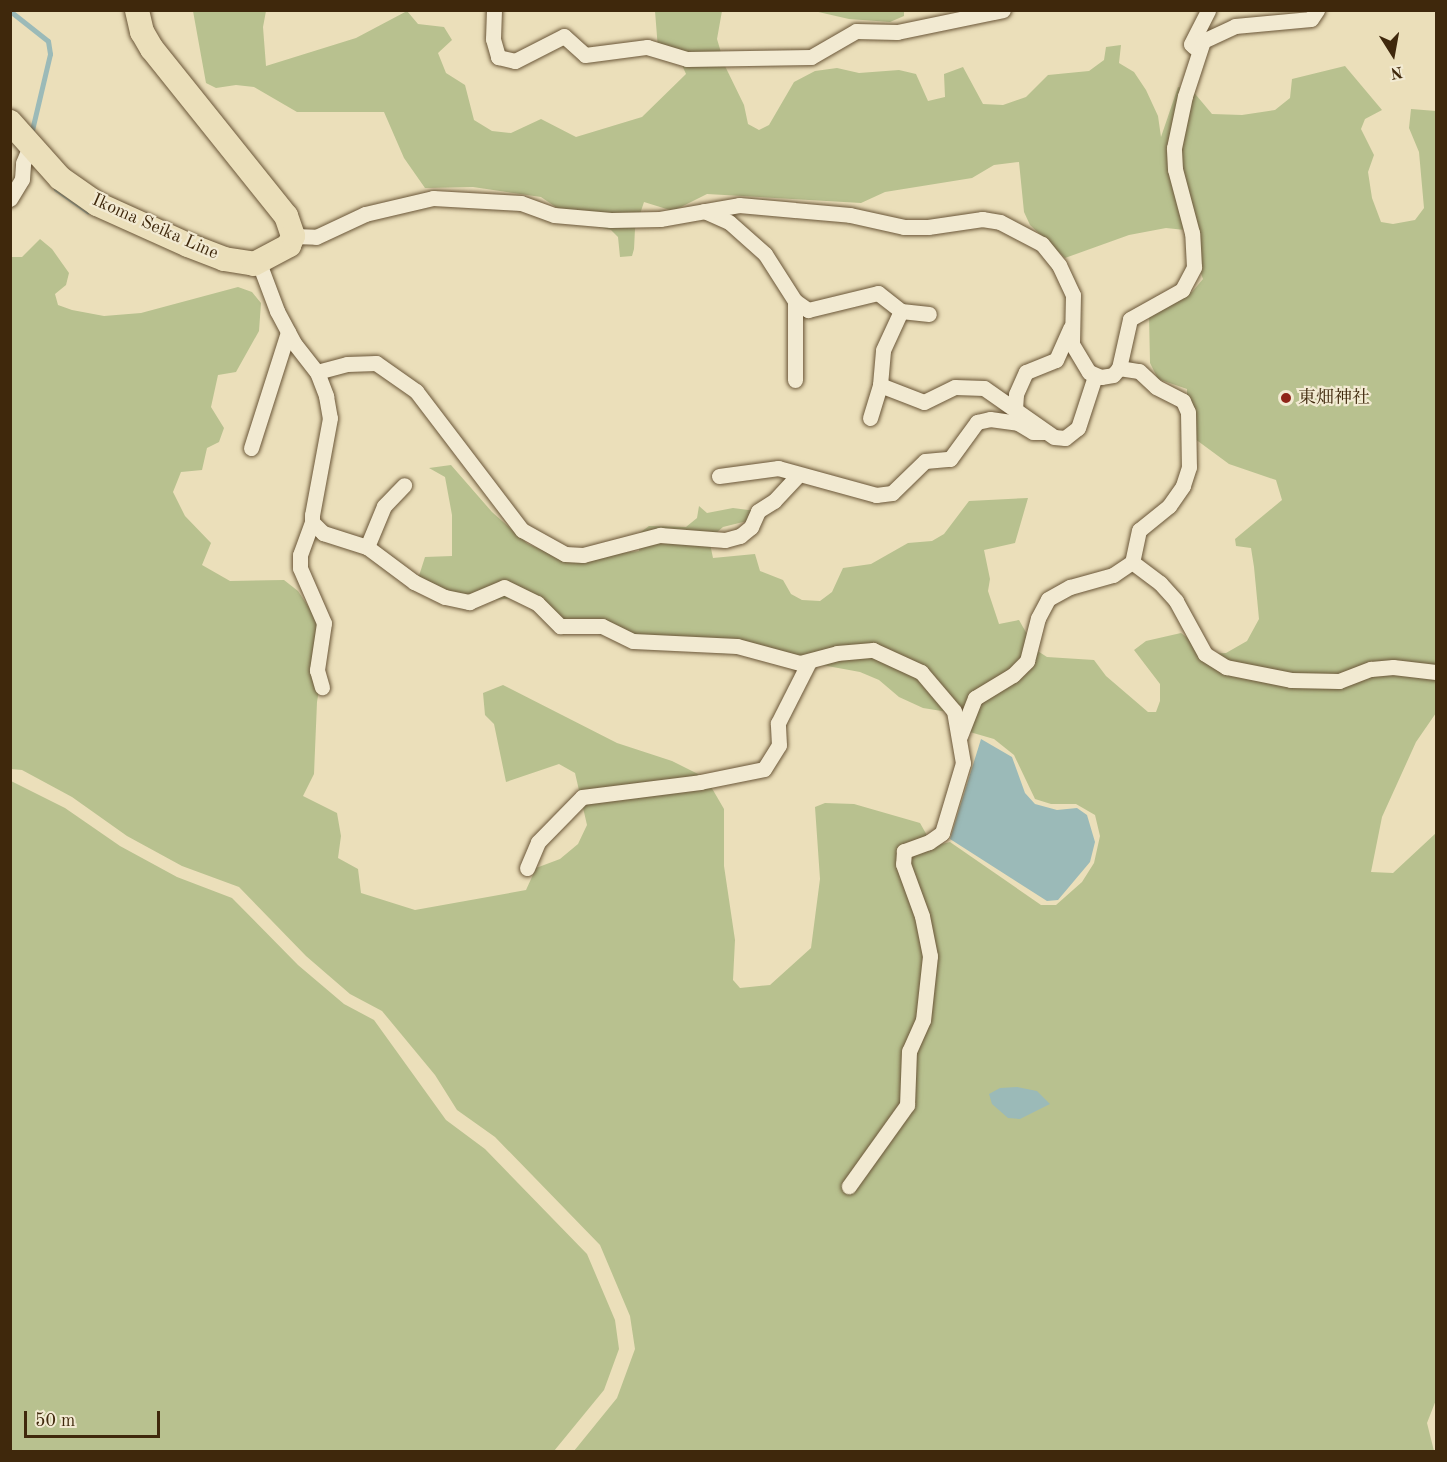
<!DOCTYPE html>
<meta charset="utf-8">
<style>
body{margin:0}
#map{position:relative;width:1447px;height:1462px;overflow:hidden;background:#ebdfba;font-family:"Old Standard TT","Noto Serif JP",serif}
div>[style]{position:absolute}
.green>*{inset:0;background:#b8c18f}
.water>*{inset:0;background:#9bbab8}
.stream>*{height:5px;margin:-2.5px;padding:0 2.5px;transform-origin:2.5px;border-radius:2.5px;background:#9bbab8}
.roads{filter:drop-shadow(0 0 2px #6a5638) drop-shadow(0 0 2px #6a5638)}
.street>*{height:15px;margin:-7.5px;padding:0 7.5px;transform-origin:7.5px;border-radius:7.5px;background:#f2ead2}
.primary>*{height:24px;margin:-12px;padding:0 12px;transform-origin:12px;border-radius:12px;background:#ebdfba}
.dots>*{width:16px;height:16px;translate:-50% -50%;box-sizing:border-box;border:3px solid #f2ead2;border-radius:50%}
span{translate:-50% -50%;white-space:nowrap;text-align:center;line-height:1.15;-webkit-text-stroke:4.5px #f2ead2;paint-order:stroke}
.street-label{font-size:18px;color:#3f280c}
.poi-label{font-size:18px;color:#3f280c}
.left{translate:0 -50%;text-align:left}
.frame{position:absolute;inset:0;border:12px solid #3f280c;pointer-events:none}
.north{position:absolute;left:1363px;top:24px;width:60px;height:60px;-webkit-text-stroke:4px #f2ead2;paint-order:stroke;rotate:169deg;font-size:16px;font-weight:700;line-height:24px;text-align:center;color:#3f280c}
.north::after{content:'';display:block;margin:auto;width:21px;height:27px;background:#3f280c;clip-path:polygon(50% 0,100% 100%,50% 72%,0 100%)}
.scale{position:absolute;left:24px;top:1411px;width:136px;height:27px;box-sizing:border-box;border:3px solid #3f280c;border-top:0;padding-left:8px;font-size:18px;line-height:21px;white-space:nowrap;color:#3f280c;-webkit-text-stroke:4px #f2ead2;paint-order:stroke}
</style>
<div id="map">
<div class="green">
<div style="clip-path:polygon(193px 11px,266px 11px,263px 27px,266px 66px,356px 38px,407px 11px,418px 24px,444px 27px,452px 40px,438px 53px,446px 73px,465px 85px,474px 120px,492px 131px,511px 133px,541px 119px,576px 137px,642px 117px,686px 74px,678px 56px,658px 49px,655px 11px,722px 11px,717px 39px,725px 66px,744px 105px,748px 124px,759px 130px,769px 125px,794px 82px,815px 71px,837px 68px,859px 73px,899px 70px,916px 74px,928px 101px,945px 97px,944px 74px,963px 67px,983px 104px,1003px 105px,1026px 97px,1048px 75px,1089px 71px,1104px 60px,1106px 47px,1121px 45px,1119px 63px,1134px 72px,1146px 90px,1158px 116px,1161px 137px,1178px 87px,1191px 89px,1212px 114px,1242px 115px,1275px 110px,1290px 98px,1292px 79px,1345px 66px,1382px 110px,1365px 119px,1361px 129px,1374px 155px,1368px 172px,1372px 198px,1381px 222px,1393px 224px,1415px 220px,1424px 208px,1419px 152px,1409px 128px,1411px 109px,1436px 111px,1436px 713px,1416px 742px,1382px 817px,1371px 872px,1393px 873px,1436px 833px,1436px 1400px,1427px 1423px,1434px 1451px,574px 1451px,617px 1398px,635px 1349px,630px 1316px,600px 1245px,495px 1137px,457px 1110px,435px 1075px,382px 1011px,350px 994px,306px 956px,239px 887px,182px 866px,127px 836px,72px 797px,22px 770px,11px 769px,11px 257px,22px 257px,40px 239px,52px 249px,69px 273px,66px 285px,55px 294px,58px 305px,72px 310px,104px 316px,141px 313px,238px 287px,252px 292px,261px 303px,259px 331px,236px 372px,218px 375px,211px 407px,224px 428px,219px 442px,207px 448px,202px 470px,181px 472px,173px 492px,185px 516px,211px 543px,202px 565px,230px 581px,284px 580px,298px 591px,328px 636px,317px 702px,314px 774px,303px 796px,337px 813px,341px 836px,338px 858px,358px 869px,361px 893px,415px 910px,526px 890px,536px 868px,560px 859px,578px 844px,587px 825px,575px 773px,559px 764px,506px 782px,494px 724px,485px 715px,483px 693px,503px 685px,617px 743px,672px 761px,706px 778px,724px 809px,724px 866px,735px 940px,733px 980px,740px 988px,770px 985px,811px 948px,820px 879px,815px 807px,825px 803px,854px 804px,920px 823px,933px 846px,950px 842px,1041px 905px,1056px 905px,1082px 882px,1094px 863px,1100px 836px,1095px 815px,1076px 804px,1051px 804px,1035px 799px,1014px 755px,994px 739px,956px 728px,948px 712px,923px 708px,899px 697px,879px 680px,860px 672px,740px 650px,724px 654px,650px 644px,562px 625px,524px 597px,494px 600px,447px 596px,417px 582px,425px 557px,452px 556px,452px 515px,445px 477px,429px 468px,451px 465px,492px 512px,528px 544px,563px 559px,639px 551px,638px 534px,649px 526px,686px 527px,697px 518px,699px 506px,707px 513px,733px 508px,756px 511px,751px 520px,723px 527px,709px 539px,713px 558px,755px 554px,760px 571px,783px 580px,791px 594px,802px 600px,820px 601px,832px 592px,843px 568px,871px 564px,908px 543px,932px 541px,944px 534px,969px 501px,1028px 498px,1015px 543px,984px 550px,990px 579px,988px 591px,999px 624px,1019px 620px,1036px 650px,1047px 657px,1094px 660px,1106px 676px,1148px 712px,1156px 712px,1160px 701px,1160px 684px,1134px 650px,1146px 641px,1181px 633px,1209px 654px,1226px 653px,1247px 641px,1259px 619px,1254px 567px,1251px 548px,1236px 546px,1235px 539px,1282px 500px,1276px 480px,1229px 464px,1187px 433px,1187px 389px,1158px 379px,1150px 363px,1149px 315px,1192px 292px,1203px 279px,1185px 230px,1166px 228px,1129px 235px,1065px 258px,1030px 225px,1024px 212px,1019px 162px,994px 165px,972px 178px,885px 192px,861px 203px,707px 194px,673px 211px,644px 202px,635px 229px,634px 249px,632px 256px,620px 257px,618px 237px,611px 230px,578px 222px,541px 197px,473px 187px,425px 188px,404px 158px,384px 112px,297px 112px,254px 87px,236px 85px,216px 88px,206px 83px)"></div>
<div style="clip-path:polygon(814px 11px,904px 10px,904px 16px,890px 22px,849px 19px)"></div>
<div style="clip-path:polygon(11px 781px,65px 808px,120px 846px,177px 877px,232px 898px,298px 965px,344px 1004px,374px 1020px,446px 1120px,485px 1149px,587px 1254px,615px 1320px,619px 1349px,604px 1390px,554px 1451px,11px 1451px)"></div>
</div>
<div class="water">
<div style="clip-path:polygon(981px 739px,1012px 757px,1025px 793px,1035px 804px,1057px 810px,1077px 808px,1087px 815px,1095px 842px,1090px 862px,1058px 900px,1047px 901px,950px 839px)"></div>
<div style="clip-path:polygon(1017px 1087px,1037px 1091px,1050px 1104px,1020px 1119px,1008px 1118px,992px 1104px,989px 1094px,1000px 1088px)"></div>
</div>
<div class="stream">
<div style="left:10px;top:11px;width:48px;rotate:38.3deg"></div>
<div style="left:48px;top:41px;width:13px;rotate:81deg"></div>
<div style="left:50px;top:54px;width:78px;rotate:103.3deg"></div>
<div style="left:56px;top:189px;width:39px;rotate:35deg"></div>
</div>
<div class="roads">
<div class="street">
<div style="left:494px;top:10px;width:29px;rotate:92deg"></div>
<div style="left:493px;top:39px;width:19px;rotate:74deg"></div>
<div style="left:498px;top:57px;width:17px;rotate:13deg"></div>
<div style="left:515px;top:61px;width:55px;rotate:-27deg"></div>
<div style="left:564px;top:36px;width:28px;rotate:42deg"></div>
<div style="left:585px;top:55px;width:63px;rotate:-7.4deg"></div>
<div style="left:647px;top:47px;width:42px;rotate:16.7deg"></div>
<div style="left:687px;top:59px;width:124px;rotate:-0.9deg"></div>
<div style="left:811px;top:57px;width:52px;rotate:-30deg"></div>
<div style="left:856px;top:31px;width:41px;rotate:1.4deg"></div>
<div style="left:897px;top:32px;width:108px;rotate:-11.7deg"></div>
<div style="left:1194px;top:47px;width:4px;rotate:-135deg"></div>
<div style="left:1191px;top:44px;width:38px;rotate:-63deg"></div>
<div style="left:10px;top:199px;width:23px;rotate:-59deg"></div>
<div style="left:22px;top:179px;width:16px;rotate:-86deg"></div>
<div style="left:23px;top:163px;width:21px;rotate:-67deg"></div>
<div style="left:704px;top:211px;width:27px;rotate:24deg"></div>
<div style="left:729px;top:222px;width:48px;rotate:41.6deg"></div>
<div style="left:765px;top:254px;width:56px;rotate:57.4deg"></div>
<div style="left:795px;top:301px;width:79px;rotate:90deg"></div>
<div style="left:293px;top:236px;width:23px;rotate:2deg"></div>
<div style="left:316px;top:237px;width:54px;rotate:-25.1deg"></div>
<div style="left:365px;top:214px;width:70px;rotate:-13.2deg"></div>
<div style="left:433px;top:198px;width:88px;rotate:3.3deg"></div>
<div style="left:521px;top:203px;width:35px;rotate:20deg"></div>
<div style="left:554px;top:215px;width:57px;rotate:5deg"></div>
<div style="left:611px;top:220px;width:49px;rotate:-1.2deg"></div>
<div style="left:660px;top:219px;width:80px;rotate:-10deg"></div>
<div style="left:739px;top:205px;width:111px;rotate:5.1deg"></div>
<div style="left:850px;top:215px;width:55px;rotate:12.5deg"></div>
<div style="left:904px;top:227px;width:24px"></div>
<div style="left:928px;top:227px;width:55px;rotate:-8.4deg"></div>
<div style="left:982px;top:219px;width:18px;rotate:9deg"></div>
<div style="left:1000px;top:222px;width:47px;rotate:27.6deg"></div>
<div style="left:1042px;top:244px;width:27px;rotate:51deg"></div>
<div style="left:1059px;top:265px;width:33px;rotate:65deg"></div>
<div style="left:1073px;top:295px;width:49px;rotate:91.2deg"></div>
<div style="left:1072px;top:344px;width:33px;rotate:59deg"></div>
<div style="left:1089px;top:372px;width:13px;rotate:23deg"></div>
<div style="left:1101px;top:377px;width:12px;rotate:-9deg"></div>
<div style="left:1113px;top:375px;width:9px;rotate:-49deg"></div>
<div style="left:1119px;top:368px;width:50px;rotate:-77.3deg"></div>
<div style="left:1130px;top:319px;width:60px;rotate:-29.1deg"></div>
<div style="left:1182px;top:290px;width:26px;rotate:-62deg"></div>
<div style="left:1194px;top:267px;width:34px;rotate:-93deg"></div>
<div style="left:1192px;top:233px;width:66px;rotate:-104.9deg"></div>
<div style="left:1175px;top:169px;width:21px;rotate:-93deg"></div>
<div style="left:1174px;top:148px;width:53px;rotate:-78.1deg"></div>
<div style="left:1185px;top:96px;width:58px;rotate:-71.9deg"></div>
<div style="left:1203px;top:41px;width:35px;rotate:-25deg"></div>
<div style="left:1235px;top:26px;width:76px;rotate:-5.3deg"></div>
<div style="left:1311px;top:19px;width:11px;rotate:-56deg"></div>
<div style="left:259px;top:263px;width:51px;rotate:69.4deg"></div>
<div style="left:277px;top:311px;width:36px;rotate:62deg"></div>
<div style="left:294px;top:343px;width:37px;rotate:52deg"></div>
<div style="left:317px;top:372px;width:26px;rotate:69deg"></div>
<div style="left:326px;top:396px;width:22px;rotate:80deg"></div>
<div style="left:330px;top:418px;width:99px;rotate:100.5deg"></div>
<div style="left:312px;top:515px;width:7px;rotate:90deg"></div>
<div style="left:312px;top:522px;width:16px;rotate:45deg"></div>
<div style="left:323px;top:533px;width:46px;rotate:17.7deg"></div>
<div style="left:367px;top:547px;width:59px;rotate:36.7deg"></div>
<div style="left:414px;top:582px;width:34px;rotate:26deg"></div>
<div style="left:445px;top:597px;width:25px;rotate:12deg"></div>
<div style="left:469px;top:602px;width:38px;rotate:-23deg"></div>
<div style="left:504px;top:587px;width:37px;rotate:26deg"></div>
<div style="left:537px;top:603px;width:33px;rotate:45deg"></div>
<div style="left:560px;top:626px;width:42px"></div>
<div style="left:602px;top:626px;width:34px;rotate:26deg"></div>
<div style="left:633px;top:641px;width:104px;rotate:2.8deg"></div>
<div style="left:737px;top:646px;width:65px;rotate:15.1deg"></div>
<div style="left:800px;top:663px;width:38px;rotate:-15deg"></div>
<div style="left:837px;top:653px;width:36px;rotate:-5deg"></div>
<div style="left:873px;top:650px;width:53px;rotate:24.6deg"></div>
<div style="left:921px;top:672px;width:51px;rotate:49.8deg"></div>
<div style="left:954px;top:711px;width:53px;rotate:80.2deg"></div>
<div style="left:963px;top:763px;width:73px;rotate:106.7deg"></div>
<div style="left:942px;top:833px;width:16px;rotate:145deg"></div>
<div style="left:929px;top:842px;width:27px;rotate:160deg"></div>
<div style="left:904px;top:851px;width:13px;rotate:94deg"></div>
<div style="left:903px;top:864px;width:55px;rotate:69.9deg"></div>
<div style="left:922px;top:916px;width:41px;rotate:78.7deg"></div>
<div style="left:930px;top:956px;width:64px;rotate:96.2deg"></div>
<div style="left:923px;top:1020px;width:34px;rotate:114deg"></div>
<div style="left:909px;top:1051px;width:54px;rotate:92.1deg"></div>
<div style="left:907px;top:1105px;width:100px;rotate:125.6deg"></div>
<div style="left:795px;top:301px;width:16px;rotate:35deg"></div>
<div style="left:808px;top:310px;width:72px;rotate:-13.7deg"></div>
<div style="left:878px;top:293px;width:29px;rotate:38deg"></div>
<div style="left:901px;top:311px;width:28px;rotate:6deg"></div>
<div style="left:1119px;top:368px;width:20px;rotate:9deg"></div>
<div style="left:1139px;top:371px;width:23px;rotate:43deg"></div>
<div style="left:1156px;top:387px;width:30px;rotate:27deg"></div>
<div style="left:1183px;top:401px;width:12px;rotate:66deg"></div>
<div style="left:1188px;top:412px;width:55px;rotate:89deg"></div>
<div style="left:1189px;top:467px;width:20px;rotate:108deg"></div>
<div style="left:1183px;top:486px;width:24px;rotate:125deg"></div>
<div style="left:1169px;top:506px;width:38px;rotate:141deg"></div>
<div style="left:1139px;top:530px;width:33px;rotate:102deg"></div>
<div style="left:1132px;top:562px;width:35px;rotate:37deg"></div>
<div style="left:1160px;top:583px;width:24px;rotate:48deg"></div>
<div style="left:1176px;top:601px;width:60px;rotate:61.3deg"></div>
<div style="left:1205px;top:654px;width:25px;rotate:32deg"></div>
<div style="left:1226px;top:667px;width:66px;rotate:11.3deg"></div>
<div style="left:1291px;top:680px;width:48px;rotate:1.2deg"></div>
<div style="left:1339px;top:681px;width:34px;rotate:-21deg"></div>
<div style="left:1371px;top:669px;width:22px;rotate:-5deg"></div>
<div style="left:1393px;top:667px;width:43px;rotate:6.6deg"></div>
<div style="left:317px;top:372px;width:31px;rotate:-15deg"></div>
<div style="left:347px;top:364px;width:29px;rotate:-2deg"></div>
<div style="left:376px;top:363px;width:49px;rotate:35deg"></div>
<div style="left:416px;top:391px;width:175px;rotate:52.7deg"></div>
<div style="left:522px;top:530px;width:49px;rotate:29.2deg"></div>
<div style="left:565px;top:554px;width:18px;rotate:3deg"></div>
<div style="left:583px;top:555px;width:80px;rotate:-14.6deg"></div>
<div style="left:660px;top:535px;width:65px;rotate:4.4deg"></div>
<div style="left:725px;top:540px;width:16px;rotate:-15deg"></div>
<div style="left:740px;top:536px;width:14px;rotate:-39deg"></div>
<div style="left:751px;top:527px;width:17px;rotate:-66deg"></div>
<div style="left:758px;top:511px;width:19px;rotate:-32deg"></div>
<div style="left:774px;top:501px;width:34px;rotate:-47deg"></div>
<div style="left:880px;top:385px;width:47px;rotate:21.1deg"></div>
<div style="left:924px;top:402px;width:34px;rotate:-26deg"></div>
<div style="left:955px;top:387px;width:29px;rotate:2deg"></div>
<div style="left:984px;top:388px;width:85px;rotate:35deg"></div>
<div style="left:1054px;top:437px;width:11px;rotate:5deg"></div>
<div style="left:1065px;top:438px;width:16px;rotate:-38deg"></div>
<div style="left:1078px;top:428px;width:55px;rotate:-71.9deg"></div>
<div style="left:1015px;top:409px;width:15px;rotate:-86deg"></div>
<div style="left:1016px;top:394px;width:24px;rotate:-66deg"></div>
<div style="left:1026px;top:372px;width:32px;rotate:-22deg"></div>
<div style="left:1056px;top:360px;width:35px;rotate:-66deg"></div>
<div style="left:870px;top:418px;width:34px;rotate:-73deg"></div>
<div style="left:880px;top:385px;width:35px;rotate:-85deg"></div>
<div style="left:883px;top:350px;width:43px;rotate:-65.2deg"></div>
<div style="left:251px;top:448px;width:122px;rotate:-72.3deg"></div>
<div style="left:719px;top:476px;width:60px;rotate:-7.7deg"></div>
<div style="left:778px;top:468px;width:102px;rotate:15.4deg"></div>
<div style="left:876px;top:495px;width:16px;rotate:-7deg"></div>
<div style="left:892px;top:493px;width:46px;rotate:-44.1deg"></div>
<div style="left:925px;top:461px;width:25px;rotate:-5deg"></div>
<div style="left:950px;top:459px;width:46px;rotate:-53.9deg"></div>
<div style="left:977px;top:422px;width:13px;rotate:-13deg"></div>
<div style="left:990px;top:419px;width:28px;rotate:8deg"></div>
<div style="left:1018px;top:423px;width:17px;rotate:31deg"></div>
<div style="left:1033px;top:432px;width:13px"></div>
<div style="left:312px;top:522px;width:35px;rotate:110deg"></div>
<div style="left:300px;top:555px;width:13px;rotate:90deg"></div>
<div style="left:300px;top:568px;width:60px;rotate:66.4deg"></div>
<div style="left:324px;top:623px;width:48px;rotate:98.5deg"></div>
<div style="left:317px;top:670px;width:18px;rotate:74deg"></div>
<div style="left:367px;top:547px;width:44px;rotate:-67.5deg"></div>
<div style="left:384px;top:506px;width:29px;rotate:-46deg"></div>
<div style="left:960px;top:736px;width:41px;rotate:-68.5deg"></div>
<div style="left:975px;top:698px;width:44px;rotate:-31.2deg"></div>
<div style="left:1013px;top:675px;width:20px;rotate:-45deg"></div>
<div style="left:1027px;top:661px;width:44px;rotate:-75.7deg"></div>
<div style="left:1038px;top:618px;width:21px;rotate:-62deg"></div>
<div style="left:1048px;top:599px;width:25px;rotate:-29deg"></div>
<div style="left:1070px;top:587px;width:45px;rotate:-15.6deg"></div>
<div style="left:1113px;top:575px;width:23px;rotate:-34deg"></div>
<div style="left:527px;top:868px;width:28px;rotate:-67deg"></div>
<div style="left:538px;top:842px;width:63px;rotate:-45.6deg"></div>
<div style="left:582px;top:797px;width:119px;rotate:-7.2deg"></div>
<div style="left:700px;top:782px;width:65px;rotate:-11.5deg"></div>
<div style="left:764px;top:769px;width:28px;rotate:-58deg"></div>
<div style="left:779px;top:745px;width:22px;rotate:-93deg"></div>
<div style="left:778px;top:723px;width:68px;rotate:-63.1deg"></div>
</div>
<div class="primary">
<div style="left:10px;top:122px;width:75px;rotate:48.2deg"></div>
<div style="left:60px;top:178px;width:45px;rotate:35.1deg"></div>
<div style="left:97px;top:204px;width:100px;rotate:24.3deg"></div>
<div style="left:188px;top:245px;width:39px;rotate:21deg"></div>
<div style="left:224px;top:259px;width:30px;rotate:9deg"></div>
<div style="left:254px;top:264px;width:40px;rotate:-28deg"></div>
<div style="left:289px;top:245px;width:10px;rotate:-66deg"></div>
<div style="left:293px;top:236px;width:21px;rotate:-109deg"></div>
<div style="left:286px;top:216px;width:214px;rotate:-128.7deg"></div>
<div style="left:152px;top:49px;width:20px;rotate:-120deg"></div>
<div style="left:142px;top:32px;width:23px;rotate:-103deg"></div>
</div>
</div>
<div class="dots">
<div style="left:1286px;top:398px;background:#8f2418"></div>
</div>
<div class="street-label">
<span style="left:155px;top:227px;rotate:24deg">Ikoma Seika Line</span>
</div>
<div class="poi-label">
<span class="left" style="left:1298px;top:398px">東畑神社</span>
</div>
<div class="frame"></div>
<div class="north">N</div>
<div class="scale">50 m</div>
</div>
